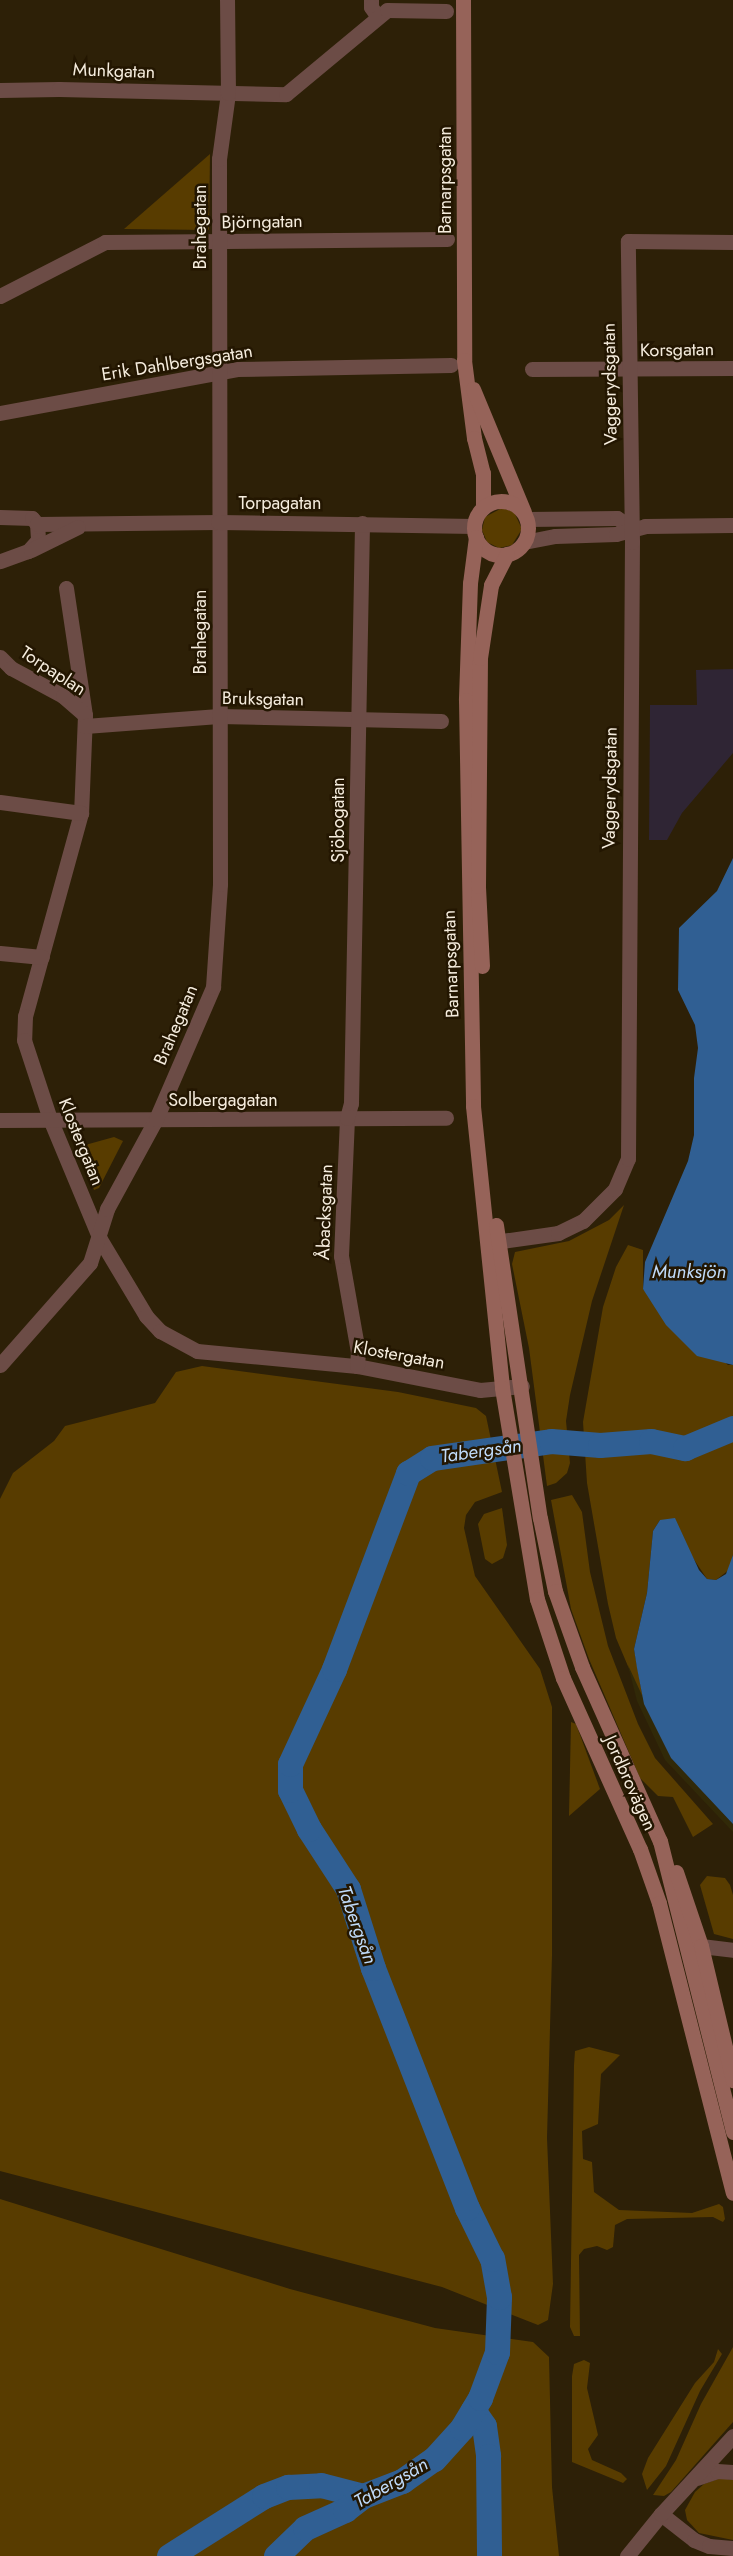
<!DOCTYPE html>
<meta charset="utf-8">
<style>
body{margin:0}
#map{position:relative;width:733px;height:2556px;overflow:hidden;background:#2d2007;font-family:Jost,sans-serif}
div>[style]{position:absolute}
.education>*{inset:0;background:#2f2534}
.green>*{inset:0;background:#583c00}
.sand>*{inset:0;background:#312908}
.water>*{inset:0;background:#305f93}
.river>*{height:25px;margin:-12.5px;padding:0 12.5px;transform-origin:12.5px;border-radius:12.5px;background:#305f93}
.minor>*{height:15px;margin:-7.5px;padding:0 7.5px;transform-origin:7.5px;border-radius:7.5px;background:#6c4c46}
.tertiary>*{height:15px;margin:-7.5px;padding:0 7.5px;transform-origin:7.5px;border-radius:7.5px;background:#6c4c46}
.secondary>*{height:15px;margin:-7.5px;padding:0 7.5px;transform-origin:7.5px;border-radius:7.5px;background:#966359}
.secondary>.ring{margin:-7.5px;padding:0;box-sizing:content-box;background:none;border:15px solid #966359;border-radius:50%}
span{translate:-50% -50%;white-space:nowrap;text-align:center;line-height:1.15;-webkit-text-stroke:5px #231601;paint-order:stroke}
.street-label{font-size:18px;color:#f6edde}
.water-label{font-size:19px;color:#bfdaf9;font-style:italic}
</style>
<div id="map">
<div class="education">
<div style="clip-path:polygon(733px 669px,733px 753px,682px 813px,667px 840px,649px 840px,650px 705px,697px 705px,696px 670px)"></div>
</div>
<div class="green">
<div style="clip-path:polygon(210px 154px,209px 230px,124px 229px)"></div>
<div style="clip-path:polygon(502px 508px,514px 512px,522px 529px,512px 545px,499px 548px,487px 542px,482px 530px,485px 517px)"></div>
<div style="clip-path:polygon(114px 1137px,123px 1141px,99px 1188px,94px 1190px,78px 1147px)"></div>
<div style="clip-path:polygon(624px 1205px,592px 1301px,570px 1395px,566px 1421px,570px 1463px,567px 1473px,556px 1483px,547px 1486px,529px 1348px,512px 1264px,515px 1252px,569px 1241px,609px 1220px)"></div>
<div style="clip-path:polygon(628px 1245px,643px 1250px,643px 1289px,728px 1365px,733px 1365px,733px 1555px,730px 1569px,716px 1580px,707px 1579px,691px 1555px,660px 1520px,653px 1531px,647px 1593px,634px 1649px,644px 1704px,616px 1638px,608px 1604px,587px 1483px,583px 1422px,603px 1307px,616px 1267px)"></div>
<div style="clip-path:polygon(202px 1366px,398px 1392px,476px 1408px,486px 1416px,502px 1492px,475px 1502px,466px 1515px,464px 1528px,475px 1576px,540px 1669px,552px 1707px,552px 1955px,547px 2138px,553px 2284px,548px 2320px,538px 2325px,442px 2287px,0 2171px,0 1499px,13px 1473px,54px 1441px,65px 1426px,155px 1403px,176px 1372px)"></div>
<div style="clip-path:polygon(572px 1495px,582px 1512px,590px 1572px,608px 1646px,638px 1724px,655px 1758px,713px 1824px,693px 1837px,673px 1797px,658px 1796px,640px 1778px,589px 1659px,571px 1609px,551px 1500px)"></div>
<div style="clip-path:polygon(502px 1508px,507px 1545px,503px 1558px,492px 1564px,485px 1559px,478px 1524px,484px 1514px)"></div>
<div style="clip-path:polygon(571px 1722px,576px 1724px,600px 1789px,569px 1816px)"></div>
<div style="clip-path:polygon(707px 1876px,725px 1878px,730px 1885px,733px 1895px,733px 1939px,714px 1934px,700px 1885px)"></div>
<div style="clip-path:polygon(589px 2047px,620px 2055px,601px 2074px,598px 2124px,582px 2131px,583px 2159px,592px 2162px,594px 2192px,619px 2210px,692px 2213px,719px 2204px,723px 2207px,725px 2219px,723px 2222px,713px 2217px,627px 2219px,615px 2225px,613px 2247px,607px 2250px,597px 2246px,584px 2249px,579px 2255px,580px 2336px,574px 2336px,570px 2327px,574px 2065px,575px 2051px)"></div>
<div style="clip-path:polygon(0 2199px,290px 2289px,435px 2328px,533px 2342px,549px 2357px,552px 2487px,559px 2556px,0 2556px)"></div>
<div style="clip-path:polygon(733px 2347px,733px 2422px,671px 2492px,664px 2496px,653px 2495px,676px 2460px,701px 2404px)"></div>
<div style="clip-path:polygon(718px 2349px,722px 2354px,700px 2391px,666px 2466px,647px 2490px,642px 2474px,648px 2458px,695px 2383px,714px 2362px)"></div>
<div style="clip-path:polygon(584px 2360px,590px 2363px,587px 2388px,598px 2435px,588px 2449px,592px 2460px,621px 2473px,627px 2479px,623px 2483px,572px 2462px,572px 2376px,574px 2364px)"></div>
<div style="clip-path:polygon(721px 2478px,733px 2480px,733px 2540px,699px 2533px,687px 2520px,685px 2510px,695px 2492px,704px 2484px)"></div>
</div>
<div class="sand">
<div style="clip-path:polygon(628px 1665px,671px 1758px,733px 1824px,733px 1832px,665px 1760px,637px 1701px)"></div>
</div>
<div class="water">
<div style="clip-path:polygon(733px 858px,733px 1365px,697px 1356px,666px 1325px,643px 1289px,645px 1262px,688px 1161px,694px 1135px,694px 1078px,698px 1048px,695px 1025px,678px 990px,679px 928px,717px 891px)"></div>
<div style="clip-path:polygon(675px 1518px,699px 1570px,707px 1579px,716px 1580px,726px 1574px,733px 1555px,733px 1824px,671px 1758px,644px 1704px,637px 1668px,634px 1649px,647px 1593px,653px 1531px,660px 1520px)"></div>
</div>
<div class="river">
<div style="left:473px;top:2410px;width:19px;rotate:55deg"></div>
<div style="left:484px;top:2426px;width:30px;rotate:82deg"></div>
<div style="left:488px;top:2456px;width:100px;rotate:89.4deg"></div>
<div style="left:169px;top:2556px;width:112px;rotate:-32.3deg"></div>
<div style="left:264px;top:2496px;width:26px;rotate:-21deg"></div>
<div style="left:288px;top:2487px;width:33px;rotate:-3deg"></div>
<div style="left:321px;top:2485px;width:43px;rotate:14.7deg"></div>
<div style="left:276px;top:2556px;width:40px;rotate:-44deg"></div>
<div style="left:305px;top:2528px;width:44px;rotate:-24.2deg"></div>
<div style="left:345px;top:2510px;width:23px;rotate:-38deg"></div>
<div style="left:363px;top:2496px;width:42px;rotate:-21deg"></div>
<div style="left:402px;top:2481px;width:39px;rotate:-35deg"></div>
<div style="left:434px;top:2459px;width:42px;rotate:-47.9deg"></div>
<div style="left:462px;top:2428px;width:35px;rotate:-59deg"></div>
<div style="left:480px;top:2398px;width:49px;rotate:-69.7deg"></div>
<div style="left:497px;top:2352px;width:55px;rotate:-87.9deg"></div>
<div style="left:499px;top:2297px;width:39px;rotate:-100deg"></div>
<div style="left:492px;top:2259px;width:57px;rotate:-116.1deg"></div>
<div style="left:467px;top:2208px;width:258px;rotate:-111.4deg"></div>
<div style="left:373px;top:1968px;width:83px;rotate:-107.6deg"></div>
<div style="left:348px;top:1889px;width:72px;rotate:-123deg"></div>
<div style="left:309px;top:1829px;width:43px;rotate:-116deg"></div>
<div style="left:290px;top:1790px;width:26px;rotate:-90deg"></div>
<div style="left:290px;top:1764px;width:105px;rotate:-65.1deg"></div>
<div style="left:334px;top:1669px;width:210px;rotate:-69.3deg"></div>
<div style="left:408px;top:1473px;width:28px;rotate:-32deg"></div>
<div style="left:432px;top:1458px;width:120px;rotate:-8.1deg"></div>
<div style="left:551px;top:1441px;width:49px;rotate:4.7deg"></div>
<div style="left:600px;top:1445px;width:51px;rotate:-4.5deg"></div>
<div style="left:651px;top:1441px;width:35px;rotate:12deg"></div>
<div style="left:685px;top:1448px;width:52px;rotate:-22.6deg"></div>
</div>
<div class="minor">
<div style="left:371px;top:0;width:7px;rotate:90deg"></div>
<div style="left:371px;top:7px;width:12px;rotate:55deg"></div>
<div style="left:0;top:90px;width:59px;rotate:-1deg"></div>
<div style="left:59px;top:89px;width:227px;rotate:1.3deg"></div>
<div style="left:286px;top:94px;width:131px;rotate:-39.7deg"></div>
<div style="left:387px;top:10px;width:59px;rotate:1deg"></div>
<div style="left:0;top:296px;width:118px;rotate:-27.2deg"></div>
<div style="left:105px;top:242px;width:342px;rotate:-0.5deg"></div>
<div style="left:532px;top:369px;width:201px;rotate:-0.3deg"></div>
<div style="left:0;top:413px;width:241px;rotate:-10.5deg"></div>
<div style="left:237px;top:369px;width:214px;rotate:-1.1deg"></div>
<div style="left:527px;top:519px;width:90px;rotate:-0.6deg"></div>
<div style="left:617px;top:518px;width:17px;rotate:33deg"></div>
<div style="left:524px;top:542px;width:32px;rotate:-11deg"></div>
<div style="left:555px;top:536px;width:61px;rotate:-1.9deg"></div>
<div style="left:616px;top:534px;width:30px;rotate:-15deg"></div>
<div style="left:645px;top:526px;width:88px;rotate:-0.7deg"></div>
<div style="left:66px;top:588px;width:128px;rotate:81.5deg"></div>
<div style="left:85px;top:715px;width:98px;rotate:92.3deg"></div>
<div style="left:81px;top:813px;width:211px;rotate:105.4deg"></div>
<div style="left:25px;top:1016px;width:24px;rotate:92deg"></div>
<div style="left:24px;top:1040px;width:83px;rotate:71.8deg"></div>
<div style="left:50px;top:1119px;width:130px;rotate:67.4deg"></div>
<div style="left:100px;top:1239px;width:90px;rotate:59.1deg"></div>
<div style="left:146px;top:1316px;width:21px;rotate:47deg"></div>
<div style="left:160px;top:1331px;width:42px;rotate:28.4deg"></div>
<div style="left:197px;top:1351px;width:161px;rotate:5.4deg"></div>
<div style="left:357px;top:1366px;width:125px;rotate:11deg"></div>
<div style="left:480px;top:1390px;width:42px;rotate:-5.4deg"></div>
<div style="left:0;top:657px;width:16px;rotate:45deg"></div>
<div style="left:11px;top:668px;width:59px;rotate:28.3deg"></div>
<div style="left:63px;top:696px;width:29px;rotate:41deg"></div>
<div style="left:85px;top:726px;width:134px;rotate:-4.3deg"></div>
<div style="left:219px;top:716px;width:222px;rotate:1.3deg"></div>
<div style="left:0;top:802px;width:82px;rotate:7.7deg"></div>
<div style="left:0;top:953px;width:42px;rotate:5.4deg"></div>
<div style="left:0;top:1120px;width:446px;rotate:-0.3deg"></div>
<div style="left:488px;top:1243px;width:71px;rotate:-8.1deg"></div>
<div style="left:558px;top:1233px;width:28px;rotate:-26deg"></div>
<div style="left:583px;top:1221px;width:45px;rotate:-45deg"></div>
<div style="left:615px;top:1189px;width:33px;rotate:-67deg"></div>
<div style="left:628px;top:1159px;width:617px;rotate:-89.63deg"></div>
<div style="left:632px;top:542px;width:301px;rotate:-90.8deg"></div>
<div style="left:628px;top:241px;width:105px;rotate:0.5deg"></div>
<div style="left:0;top:1365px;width:136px;rotate:-48.6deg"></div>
<div style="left:90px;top:1263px;width:57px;rotate:-72.5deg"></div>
<div style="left:107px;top:1209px;width:102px;rotate:-61.4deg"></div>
<div style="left:156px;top:1119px;width:144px;rotate:-66.6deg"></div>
<div style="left:213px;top:987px;width:103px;rotate:-86.1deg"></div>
<div style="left:220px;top:884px;width:725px;rotate:-90.08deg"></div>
<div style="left:219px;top:159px;width:67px;rotate:-82.2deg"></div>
<div style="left:228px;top:93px;width:93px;rotate:-90.6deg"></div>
<div style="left:357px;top:1366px;width:14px;rotate:-86deg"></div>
<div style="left:358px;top:1352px;width:97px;rotate:-100deg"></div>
<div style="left:341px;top:1256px;width:138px;rotate:-87.5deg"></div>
<div style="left:347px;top:1118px;width:16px;rotate:-75deg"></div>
<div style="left:351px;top:1103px;width:580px;rotate:-88.91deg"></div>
<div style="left:701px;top:1946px;width:32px;rotate:7deg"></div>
<div style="left:661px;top:2514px;width:42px;rotate:38.2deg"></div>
<div style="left:694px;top:2540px;width:16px;rotate:22deg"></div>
<div style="left:709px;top:2546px;width:24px;rotate:5deg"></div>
</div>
<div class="tertiary">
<div style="left:0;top:517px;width:32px;rotate:2deg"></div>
<div style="left:32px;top:518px;width:8px;rotate:50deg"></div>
<div style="left:37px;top:524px;width:16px;rotate:86deg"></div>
<div style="left:38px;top:540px;width:15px;rotate:132deg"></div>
<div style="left:28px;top:551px;width:30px;rotate:160deg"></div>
<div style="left:37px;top:524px;width:181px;rotate:-0.6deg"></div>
<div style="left:218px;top:522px;width:256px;rotate:0.9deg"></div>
<div style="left:31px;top:550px;width:52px;rotate:-26.1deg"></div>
<div style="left:697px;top:2478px;width:21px;rotate:-19deg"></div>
<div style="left:717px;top:2471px;width:16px;rotate:4deg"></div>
<div style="left:627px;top:2556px;width:54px;rotate:-51deg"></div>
<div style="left:661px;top:2514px;width:106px;rotate:-47.3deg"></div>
</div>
<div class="secondary">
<div style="left:463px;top:0;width:360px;rotate:89.8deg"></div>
<div style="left:464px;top:360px;width:79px;rotate:82.7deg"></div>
<div style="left:474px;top:438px;width:36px;rotate:76deg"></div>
<div style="left:483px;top:473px;width:35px;rotate:90deg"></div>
<div style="left:473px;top:389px;width:133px;rotate:67.5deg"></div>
<div class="ring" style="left:474px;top:501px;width:39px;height:39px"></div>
<div style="left:476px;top:537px;width:46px;rotate:97.4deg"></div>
<div style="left:470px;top:583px;width:117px;rotate:92deg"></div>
<div style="left:466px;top:700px;width:406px;rotate:89deg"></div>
<div style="left:473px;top:1106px;width:283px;rotate:84.1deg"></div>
<div style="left:502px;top:1388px;width:214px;rotate:80.6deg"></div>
<div style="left:537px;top:1599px;width:83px;rotate:71.8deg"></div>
<div style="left:563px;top:1678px;width:188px;rotate:65.8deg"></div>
<div style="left:640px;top:1849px;width:57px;rotate:70.6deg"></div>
<div style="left:659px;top:1903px;width:299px;rotate:75.7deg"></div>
<div style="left:482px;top:966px;width:80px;rotate:-92.9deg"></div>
<div style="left:478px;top:886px;width:228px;rotate:-89.5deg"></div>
<div style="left:480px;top:658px;width:74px;rotate:-81.4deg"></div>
<div style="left:491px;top:585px;width:35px;rotate:-63deg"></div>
<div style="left:496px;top:1225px;width:296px;rotate:81.5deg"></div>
<div style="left:540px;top:1518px;width:75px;rotate:78.4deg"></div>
<div style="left:555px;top:1591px;width:81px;rotate:70.4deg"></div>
<div style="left:582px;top:1667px;width:191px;rotate:65.9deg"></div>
<div style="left:660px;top:1841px;width:300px;rotate:75.9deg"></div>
<div style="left:676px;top:1872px;width:78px;rotate:71.3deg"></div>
<div style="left:701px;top:1946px;width:138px;rotate:76.6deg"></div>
</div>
<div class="street-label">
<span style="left:114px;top:71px;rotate:2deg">Munkgatan</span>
<span style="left:445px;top:180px;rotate:-90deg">Barnarpsgatan</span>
<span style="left:262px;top:222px;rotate:-1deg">Björngatan</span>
<span style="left:200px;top:227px;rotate:-90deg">Brahegatan</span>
<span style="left:677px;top:350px;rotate:-1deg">Korsgatan</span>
<span style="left:177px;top:363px;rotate:-9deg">Erik Dahlbergsgatan</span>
<span style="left:610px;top:384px;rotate:-91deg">Vaggerydsgatan</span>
<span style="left:280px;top:503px">Torpagatan</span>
<span style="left:200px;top:632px;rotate:-90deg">Brahegatan</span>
<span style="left:53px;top:671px;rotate:33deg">Torpaplan</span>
<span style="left:263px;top:699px;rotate:1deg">Bruksgatan</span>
<span style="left:610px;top:788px;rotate:-89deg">Vaggerydsgatan</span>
<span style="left:338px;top:820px;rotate:-90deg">Sjöbogatan</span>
<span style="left:451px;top:964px;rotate:-92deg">Barnarpsgatan</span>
<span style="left:176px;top:1025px;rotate:-67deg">Brahegatan</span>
<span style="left:223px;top:1100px">Solbergagatan</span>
<span style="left:81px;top:1142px;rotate:68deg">Klostergatan</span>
<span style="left:325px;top:1212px;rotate:-88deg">Åbacksgatan</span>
<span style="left:399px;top:1355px;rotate:10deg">Klostergatan</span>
<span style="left:630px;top:1783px;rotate:66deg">Jordbrovägen</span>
</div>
<div class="water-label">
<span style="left:689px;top:1272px">Munksjön</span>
<span style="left:481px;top:1451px;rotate:-8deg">Tabergsån</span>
<span style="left:357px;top:1925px;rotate:70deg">Tabergsån</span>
<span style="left:391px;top:2483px;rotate:-30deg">Tabergsån</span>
</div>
</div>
